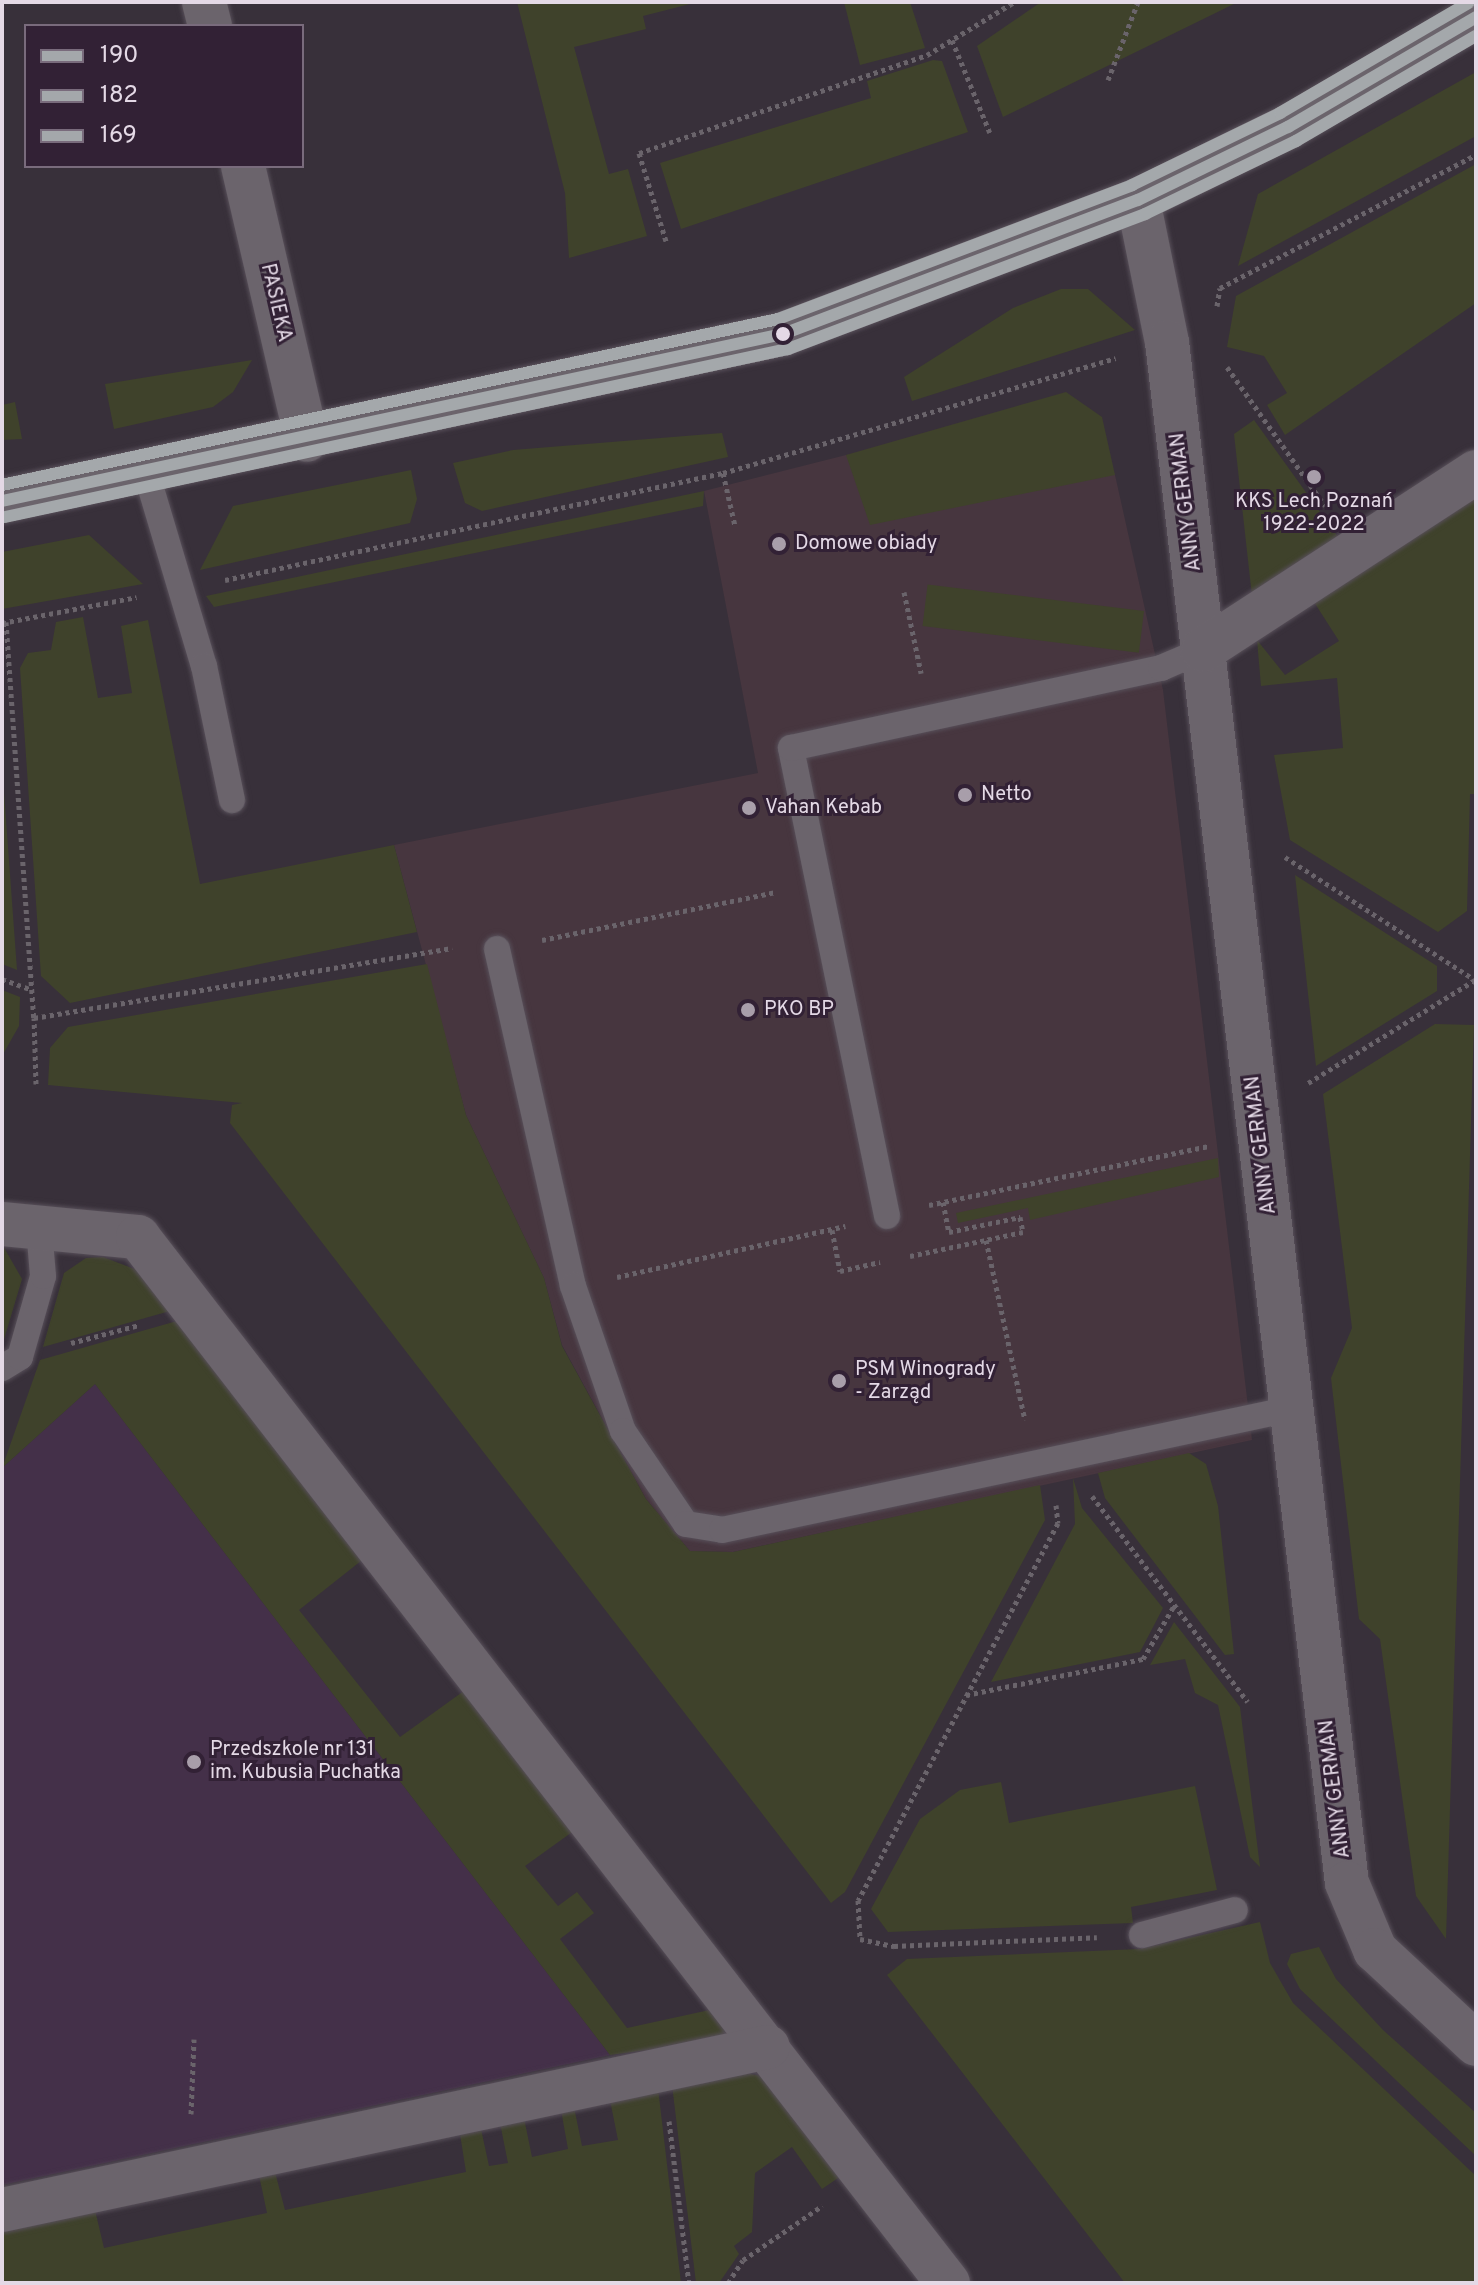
<!DOCTYPE html>
<meta charset="utf-8">
<style>
body{margin:0}
#map{position:relative;width:1478px;height:2285px;overflow:hidden;background:#38303a;font-family:Overpass,sans-serif}
div>[style]{position:absolute}
.commercial>*{inset:0;background:#47363f}
.built>*{inset:0;background:#443049}
.green>*{inset:0;background:#3f422b;transform-origin:0 0}
.path>*{height:5px;margin-top:-2.5px;transform-origin:0;background:repeating-linear-gradient(90deg,#6a646b 0 4px,transparent 0 8px)}
.roads{filter:drop-shadow(0 0 2px #574f59) drop-shadow(0 0 2px #574f59)}
.lane>*{height:26px;margin:-13px;padding:0 13px;transform-origin:13px;border-radius:13px;background:#6b646c}
.street>*{height:44px;margin:-22px;padding:0 22px;transform-origin:22px;border-radius:22px;background:#6b646c}
.secondary>*{height:44px;margin:-22px;padding:0 22px;transform-origin:22px;border-radius:22px;background:#6b646c}
.bus-1>*{height:12px;margin:-6px;padding:0 6px;transform-origin:6px;border-radius:6px;background:#a4a8ab}
.bus-2>*{height:12px;margin:-6px;padding:0 6px;transform-origin:6px;border-radius:6px;background:#a4a8ab}
.bus-3>*{height:12px;margin:-6px;padding:0 6px;transform-origin:6px;border-radius:6px;background:#a4a8ab}
.dots>*{width:22px;height:22px;translate:-50% -50%;box-sizing:border-box;border:4px solid #322135;border-radius:50%}
span{translate:-50% -50%;white-space:nowrap;text-align:center;line-height:1.15;-webkit-text-stroke:6px #322135;paint-order:stroke}
.street-label{font-size:20px;color:#e4d9e6}
.poi-label{font-size:20px;color:#e4d9e6}
.left{translate:0 -50%;text-align:left}
.frame{position:absolute;inset:0;border:4px solid #e4d9e6;pointer-events:none}
.legend{position:absolute;left:24px;top:24px;width:280px;height:144px;box-sizing:border-box;background:#322135;border:2px solid #796b7c;margin:0;padding:10px 14px;list-style:none;font-size:24px;color:#e4d9e6}
.legend li{display:flex;align-items:center;gap:16px;height:40px}
.legend b{width:40px;border:2px solid #796b7c}
</style>
<div id="map">
<div class="commercial">
<div style="clip-path:polygon(1093px 414px,1115px 475px,1163px 690px,1252px 1440px,733px 1552px,690px 1551px,646px 1499px,562px 1345px,544px 1278px,466px 1115px,394px 845px,758px 773px,704px 491px,846px 455px)"></div>
</div>
<div class="built">
<div style="clip-path:polygon(95px 1384px,610px 2055px,2px 2185px,2px 1468px)"></div>
</div>
<div class="green">
<div style="clip-path:polygon(517px 2px,698px 2px,643px 16px,646px 29px,574px 47px,609px 174px,628px 169px,647px 236px,569px 258px,565px 193px)"></div>
<div style="clip-path:polygon(844px 2px,910px 2px,925px 48px,860px 65px)"></div>
<div style="clip-path:polygon(1041px 2px,1238px 2px,1003px 117px,977px 46px)"></div>
<div style="clip-path:polygon(933px 60px,942px 61px,968px 132px,681px 229px,660px 163px,871px 98px,867px 81px)"></div>
<div style="clip-path:polygon(1476px 72px,1476px 136px,1238px 266px,1258px 194px)"></div>
<div style="clip-path:polygon(1476px 164px,1476px 303px,1285px 435px,1267px 405px,1287px 393px,1264px 356px,1227px 347px,1236px 296px)"></div>
<div style="clip-path:polygon(1061px 289px,1088px 289px,1135px 330px,912px 401px,904px 377px,1013px 308px)"></div>
<div style="clip-path:polygon(252px 360px,233px 392px,213px 407px,114px 429px,105px 384px)"></div>
<div style="clip-path:polygon(1066px 392px,1102px 417px,1115px 475px,870px 525px,846px 455px)"></div>
<div style="clip-path:polygon(15px 402px,22px 439px,2px 440px,2px 405px)"></div>
<div style="clip-path:polygon(1254px 420px,1341px 541px,1252px 596px,1234px 434px)"></div>
<div style="clip-path:polygon(722px 433px,728px 457px,482px 511px,465px 503px,453px 463px,513px 450px)"></div>
<div style="clip-path:polygon(411px 470px,417px 499px,410px 523px,200px 570px,233px 506px)"></div>
<div style="clip-path:polygon(704px 491px,703px 506px,214px 607px,206px 596px)"></div>
<div style="clip-path:polygon(1476px 495px,1476px 794px,1470px 794px,1467px 911px,1438px 932px,1290px 840px,1274px 755px,1343px 748px,1337px 678px,1261px 686px,1257px 640px,1285px 675px,1339px 641px,1314px 602px)"></div>
<div style="clip-path:polygon(89px 535px,143px 584px,2px 609px,2px 552px)"></div>
<div style="left:1144px;top:611px;width:42px;height:218px;rotate:97deg"></div>
<div style="clip-path:polygon(83px 617px,98px 698px,132px 693px,121px 626px,148px 620px,200px 884px,394px 845px,417px 932px,70px 1003px,41px 976px,20px 668px,28px 653px,51px 650px,56px 622px)"></div>
<div style="clip-path:polygon(2px 765px,17px 970px,2px 964px)"></div>
<div style="clip-path:polygon(1295px 875px,1437px 966px,1437px 991px,1316px 1066px)"></div>
<div style="clip-path:polygon(427px 964px,466px 1115px,544px 1278px,562px 1346px,646px 1499px,690px 1551px,733px 1552px,1040px 1485px,1045px 1520px,845px 1892px,831px 1903px,230px 1123px,232px 1105px,242px 1103px,48px 1085px,50px 1048px,68px 1027px)"></div>
<div style="clip-path:polygon(2px 990px,20px 997px,19px 1026px,2px 1056px)"></div>
<div style="clip-path:polygon(1435px 1024px,1474px 1025px,1446px 1939px,1416px 1896px,1380px 1639px,1359px 1619px,1331px 1378px,1352px 1328px,1323px 1094px)"></div>
<div style="clip-path:polygon(1218px 1158px,1219px 1177px,1030px 1220px,1028px 1208px,958px 1223px,956px 1213px)"></div>
<div style="clip-path:polygon(2px 1244px,22px 1279px,2px 1346px)"></div>
<div style="clip-path:polygon(103px 1257px,137px 1270px,177px 1309px,43px 1347px,64px 1273px,86px 1258px)"></div>
<div style="clip-path:polygon(184px 1319px,366px 1557px,299px 1610px,400px 1737px,468px 1688px,575px 1830px,525px 1866px,558px 1906px,577px 1892px,594px 1913px,560px 1939px,627px 2028px,714px 2009px,738px 2038px,610px 2055px,95px 1384px,2px 1468px,40px 1360px)"></div>
<div style="clip-path:polygon(1189px 1453px,1206px 1464px,1218px 1506px,1234px 1654px,1225px 1655px,1105px 1498px,1098px 1473px)"></div>
<div style="clip-path:polygon(1073px 1478px,1082px 1508px,1163px 1608px,1140px 1652px,991px 1682px,1075px 1524px)"></div>
<div style="clip-path:polygon(1174px 1622px,1240px 1707px,1260px 1867px,1250px 1857px,1218px 1705px,1195px 1693px,1185px 1659px,1150px 1665px)"></div>
<div style="clip-path:polygon(1001px 1782px,1009px 1823px,1195px 1786px,1217px 1890px,1131px 1907px,1133px 1923px,888px 1932px,871px 1909px,920px 1819px,960px 1790px)"></div>
<div style="clip-path:polygon(1260px 1922px,1270px 1963px,1293px 2003px,1476px 2176px,1476px 2283px,1125px 2283px,887px 1975px,907px 1959px,1139px 1949px)"></div>
<div style="clip-path:polygon(1319px 1947px,1336px 1979px,1383px 2030px,1476px 2113px,1476px 2156px,1300px 1989px,1287px 1964px,1291px 1954px)"></div>
<div style="clip-path:polygon(740px 2072px,767px 2077px,844px 2174px,822px 2189px,792px 2147px,755px 2173px,752px 2232px,734px 2246px,739px 2254px,719px 2283px,696px 2283px,672px 2085px)"></div>
<div style="clip-path:polygon(658px 2088px,681px 2283px,2px 2283px,2px 2229px,95px 2210px,104px 2248px,267px 2213px,259px 2175px,275px 2172px,285px 2210px,466px 2172px,460px 2134px,481px 2129px,489px 2166px,508px 2163px,500px 2123px,524px 2118px,532px 2157px,568px 2149px,561px 2110px,574px 2107px,582px 2146px,618px 2140px,610px 2100px)"></div>
</div>
<div class="path">
<div style="left:952px;top:40px;width:100px;rotate:67.8deg"></div>
<div style="left:1108px;top:80px;width:84px;rotate:-69deg"></div>
<div style="left:666px;top:241px;width:92px;rotate:-107.1deg"></div>
<div style="left:639px;top:153px;width:304px;rotate:-18.8deg"></div>
<div style="left:927px;top:55px;width:102px;rotate:-31.3deg"></div>
<div style="left:1217px;top:306px;width:18px;rotate:-81deg"></div>
<div style="left:1220px;top:288px;width:288px;rotate:-27.5deg"></div>
<div style="left:1227px;top:367px;width:170px;rotate:54.8deg"></div>
<div style="left:723px;top:473px;width:54px;rotate:77.2deg"></div>
<div style="left:225px;top:580px;width:509px;rotate:-12.13deg"></div>
<div style="left:723px;top:473px;width:409px;rotate:-16.3deg"></div>
<div style="left:904px;top:592px;width:83px;rotate:78.1deg"></div>
<div style="left:6px;top:622px;width:397px;rotate:86deg"></div>
<div style="left:2px;top:623px;width:137px;rotate:-10.9deg"></div>
<div style="left:1285px;top:857px;width:226px;rotate:32.9deg"></div>
<div style="left:1475px;top:980px;width:196px;rotate:148.3deg"></div>
<div style="left:542px;top:940px;width:238px;rotate:-11.6deg"></div>
<div style="left:2px;top:979px;width:32px;rotate:20deg"></div>
<div style="left:36px;top:1084px;width:66px;rotate:-91.7deg"></div>
<div style="left:34px;top:1018px;width:424px;rotate:-9.5deg"></div>
<div style="left:943px;top:1202px;width:31px;rotate:79deg"></div>
<div style="left:949px;top:1232px;width:73px;rotate:-11.9deg"></div>
<div style="left:1020px;top:1217px;width:15px;rotate:79deg"></div>
<div style="left:1023px;top:1232px;width:38px;rotate:168deg"></div>
<div style="left:929px;top:1205px;width:286px;rotate:-11.9deg"></div>
<div style="left:832px;top:1230px;width:42px;rotate:79deg"></div>
<div style="left:840px;top:1271px;width:41px;rotate:-12.7deg"></div>
<div style="left:910px;top:1256px;width:78px;rotate:-11.9deg"></div>
<div style="left:986px;top:1240px;width:184px;rotate:77.8deg"></div>
<div style="left:617px;top:1277px;width:234px;rotate:-12.6deg"></div>
<div style="left:71px;top:1343px;width:70px;rotate:-14.8deg"></div>
<div style="left:1092px;top:1496px;width:258px;rotate:52.9deg"></div>
<div style="left:1056px;top:1505px;width:18px;rotate:84deg"></div>
<div style="left:1058px;top:1523px;width:427px;rotate:117.9deg"></div>
<div style="left:858px;top:1900px;width:39px;rotate:87deg"></div>
<div style="left:860px;top:1939px;width:35px;rotate:12deg"></div>
<div style="left:894px;top:1946px;width:203px;rotate:-2.5deg"></div>
<div style="left:966px;top:1695px;width:181px;rotate:-11.5deg"></div>
<div style="left:1143px;top:1659px;width:61px;rotate:-59.7deg"></div>
<div style="left:191px;top:2114px;width:75px;rotate:-87.7deg"></div>
<div style="left:669px;top:2121px;width:163px;rotate:83deg"></div>
<div style="left:728px;top:2283px;width:27px;rotate:-57deg"></div>
<div style="left:743px;top:2260px;width:96px;rotate:-34.4deg"></div>
</div>
<div class="roads">
<div class="lane">
<div style="left:146px;top:472px;width:202px;rotate:73.4deg"></div>
<div style="left:204px;top:666px;width:137px;rotate:78.2deg"></div>
<div style="left:497px;top:949px;width:345px;rotate:77.3deg"></div>
<div style="left:573px;top:1286px;width:153px;rotate:71deg"></div>
<div style="left:623px;top:1431px;width:112px;rotate:55.9deg"></div>
<div style="left:686px;top:1524px;width:36px;rotate:9deg"></div>
<div style="left:722px;top:1530px;width:582px;rotate:-12.01deg"></div>
<div style="left:887px;top:1216px;width:478px;rotate:-101.6deg"></div>
<div style="left:791px;top:748px;width:379px;rotate:-12.2deg"></div>
<div style="left:1161px;top:668px;width:46px;rotate:-23.2deg"></div>
<div style="left:2px;top:1368px;width:21px;rotate:-31deg"></div>
<div style="left:20px;top:1357px;width:84px;rotate:-74.1deg"></div>
<div style="left:43px;top:1276px;width:48px;rotate:-94.8deg"></div>
<div style="left:1142px;top:1935px;width:96px;rotate:-15deg"></div>
</div>
<div class="street">
<div style="left:204px;top:2px;width:25px;rotate:76deg"></div>
<div style="left:243px;top:166px;width:281px;rotate:76.9deg"></div>
<div style="left:1138px;top:200px;width:145px;rotate:78.5deg"></div>
<div style="left:1167px;top:342px;width:1551px;rotate:83.34deg"></div>
<div style="left:1347px;top:1883px;width:73px;rotate:67.3deg"></div>
<div style="left:1375px;top:1950px;width:138px;rotate:42.9deg"></div>
<div style="left:1203px;top:650px;width:326px;rotate:-33.1deg"></div>
<div style="left:2px;top:1224px;width:137px;rotate:5.5deg"></div>
<div style="left:138px;top:1237px;width:1323px;rotate:52.25deg"></div>
<div style="left:2px;top:2210px;width:783px;rotate:-12.01deg"></div>
</div>
<div class="secondary">
<div style="left:2px;top:501px;width:799px;rotate:-12.07deg"></div>
<div style="left:783px;top:334px;width:379px;rotate:-20.7deg"></div>
<div style="left:1138px;top:200px;width:167px;rotate:-26deg"></div>
<div style="left:1288px;top:127px;width:218px;rotate:-30.3deg"></div>
</div>
</div>
<div class="bus-1">
<div style="left:2px;top:501px;width:799px;rotate:-12.07deg"></div>
<div style="left:783px;top:334px;width:379px;rotate:-20.7deg"></div>
<div style="left:1138px;top:200px;width:167px;rotate:-26deg"></div>
<div style="left:1288px;top:127px;width:218px;rotate:-30.3deg"></div>
</div>
<div class="bus-2">
<div style="left:5px;top:517px;width:801px;rotate:-12.11deg"></div>
<div style="left:788px;top:349px;width:382px;rotate:-20.7deg"></div>
<div style="left:1145px;top:214px;width:168px;rotate:-25.8deg"></div>
<div style="left:1296px;top:141px;width:208px;rotate:-30.3deg"></div>
</div>
<div class="bus-3">
<div style="left:2px;top:485px;width:794px;rotate:-12.07deg"></div>
<div style="left:778px;top:319px;width:379px;rotate:-20.7deg"></div>
<div style="left:1132px;top:185px;width:165px;rotate:-25.9deg"></div>
<div style="left:1280px;top:113px;width:218px;rotate:-30.3deg"></div>
</div>
<div class="dots">
<div style="left:783px;top:334px;background:#e4d9e6"></div>
<div style="left:1314px;top:477px;background:#a89eaa"></div>
<div style="left:779px;top:544px;background:#a89eaa"></div>
<div style="left:965px;top:795px;background:#a89eaa"></div>
<div style="left:749px;top:808px;background:#a89eaa"></div>
<div style="left:748px;top:1010px;background:#a89eaa"></div>
<div style="left:839px;top:1381px;background:#a89eaa"></div>
<div style="left:194px;top:1762px;background:#a89eaa"></div>
</div>
<div class="street-label">
<span style="left:275px;top:303px;rotate:77deg">PASIEKA</span>
<span style="left:1187px;top:502px;rotate:-97deg">ANNY GERMAN</span>
<span style="left:1262px;top:1145px;rotate:-97deg">ANNY GERMAN</span>
<span style="left:1336px;top:1789px;rotate:-97deg">ANNY GERMAN</span>
</div>
<div class="poi-label">
<span style="left:1314px;top:514px">KKS Lech Poznań<br>1922-2022</span>
<span class="left" style="left:795px;top:544px">Domowe obiady</span>
<span class="left" style="left:981px;top:795px">Netto</span>
<span class="left" style="left:765px;top:808px">Vahan Kebab</span>
<span class="left" style="left:764px;top:1010px">PKO BP</span>
<span class="left" style="left:855px;top:1382px">PSM Winogrady<br>- Zarząd</span>
<span class="left" style="left:210px;top:1762px">Przedszkole nr 131<br>im. Kubusia Puchatka</span>
</div>
<div class="frame"></div>
<ul class="legend">
<li><b style="height:10px;background:#a4a8ab"></b>190</li>
<li><b style="height:10px;background:#a4a8ab"></b>182</li>
<li><b style="height:10px;background:#a4a8ab"></b>169</li>
</ul>
</div>
